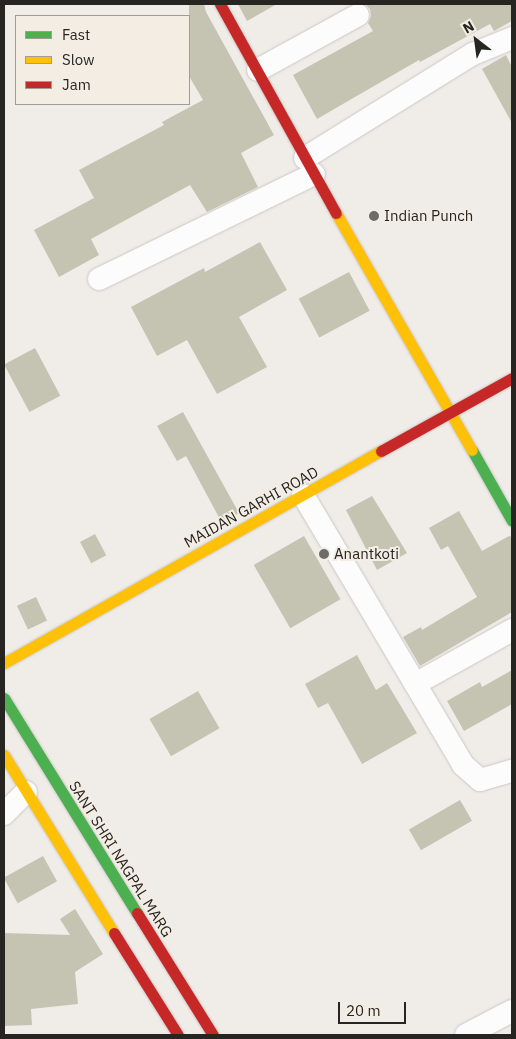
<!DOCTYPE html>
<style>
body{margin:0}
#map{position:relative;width:516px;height:1039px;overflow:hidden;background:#f0ece8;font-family:"IBM Plex Sans",sans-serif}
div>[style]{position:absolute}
.building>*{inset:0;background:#c5c4b3;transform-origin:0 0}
.roads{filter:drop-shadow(0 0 1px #cac8c5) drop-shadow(0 0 1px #cac8c5)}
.street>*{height:22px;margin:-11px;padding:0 11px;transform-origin:11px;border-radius:11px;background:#fdfcfc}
.fast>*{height:11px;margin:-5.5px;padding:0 5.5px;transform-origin:5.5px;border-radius:5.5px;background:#4caf50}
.slow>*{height:11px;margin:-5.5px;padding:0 5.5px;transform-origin:5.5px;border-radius:5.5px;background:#ffc107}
.jam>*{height:11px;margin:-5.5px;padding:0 5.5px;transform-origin:5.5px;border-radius:5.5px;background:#c62828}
.dots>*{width:14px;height:14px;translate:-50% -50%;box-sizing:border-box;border:2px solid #f3ede4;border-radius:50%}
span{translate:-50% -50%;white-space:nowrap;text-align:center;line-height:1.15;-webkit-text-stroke:4px #f3ede4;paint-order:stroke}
.poi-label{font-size:15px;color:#272522}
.left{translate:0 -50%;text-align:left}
.street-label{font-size:15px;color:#272522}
.frame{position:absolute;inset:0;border:5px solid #272522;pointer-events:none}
.legend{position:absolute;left:15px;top:15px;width:175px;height:90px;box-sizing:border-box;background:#f3ede4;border:1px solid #a19d96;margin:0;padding:6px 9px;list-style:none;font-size:15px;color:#272522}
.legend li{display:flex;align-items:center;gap:10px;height:25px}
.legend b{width:25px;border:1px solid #a19d96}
.north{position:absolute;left:451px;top:15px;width:50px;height:50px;-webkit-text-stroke:4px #f3ede4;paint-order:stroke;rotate:330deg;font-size:14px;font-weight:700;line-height:20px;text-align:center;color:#272522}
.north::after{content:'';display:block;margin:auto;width:18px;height:22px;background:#272522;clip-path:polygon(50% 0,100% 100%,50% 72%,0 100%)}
.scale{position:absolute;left:338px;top:1002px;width:68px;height:22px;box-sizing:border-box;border:2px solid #272522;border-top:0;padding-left:6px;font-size:15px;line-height:18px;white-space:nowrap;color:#272522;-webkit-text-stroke:4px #f3ede4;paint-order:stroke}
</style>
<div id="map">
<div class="building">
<div style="clip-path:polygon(189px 4px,204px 4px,206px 12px,274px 135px,241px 153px,258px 187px,207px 212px,190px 185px,91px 239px,99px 255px,59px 277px,34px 230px,94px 198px,79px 170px,164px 125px,162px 122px,203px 100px,189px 76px)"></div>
<div style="clip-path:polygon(238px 4px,277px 4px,247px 21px)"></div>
<div style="clip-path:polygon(365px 4px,512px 4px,512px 21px,494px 31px,490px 24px,420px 62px,419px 60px,317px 119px,293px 75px,373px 31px,368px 23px,371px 16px,370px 9px)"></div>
<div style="clip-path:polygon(506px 55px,512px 67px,512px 123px,482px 69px)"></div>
<div style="clip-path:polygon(260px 242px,287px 290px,239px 317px,267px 367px,217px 394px,187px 340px,157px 356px,131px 307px,204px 268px,205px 272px)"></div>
<div style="left:349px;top:272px;width:44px;height:57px;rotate:62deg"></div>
<div style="left:35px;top:348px;width:54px;height:35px;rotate:62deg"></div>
<div style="clip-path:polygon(183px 412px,239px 513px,222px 523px,186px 456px,177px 461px,157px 426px)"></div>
<div style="clip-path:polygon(372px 496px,407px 553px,377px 570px,346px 510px)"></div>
<div style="clip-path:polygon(459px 511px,482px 551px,509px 536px,512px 537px,512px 612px,420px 666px,403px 637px,421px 627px,422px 630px,477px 597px,448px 546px,441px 550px,429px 528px)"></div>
<div style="left:95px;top:534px;width:24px;height:17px;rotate:62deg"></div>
<div style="left:304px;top:536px;width:73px;height:58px;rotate:60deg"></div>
<div style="left:36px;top:597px;width:26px;height:21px;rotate:65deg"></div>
<div style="clip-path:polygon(357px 655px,376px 690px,387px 683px,417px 733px,362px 764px,328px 703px,318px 708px,305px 684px)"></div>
<div style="clip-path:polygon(512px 670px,512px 704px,464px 731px,447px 701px,480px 682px,482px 687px)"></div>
<div style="left:198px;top:691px;width:43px;height:56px;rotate:60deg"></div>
<div style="left:460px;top:800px;width:24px;height:59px;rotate:60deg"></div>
<div style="left:43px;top:856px;width:29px;height:45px;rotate:61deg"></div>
<div style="clip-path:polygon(75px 909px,103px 954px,75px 972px,78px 1004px,31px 1009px,32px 1025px,4px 1026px,4px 933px,70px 935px,60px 919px)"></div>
</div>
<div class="roads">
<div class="street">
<div style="left:258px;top:70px;width:114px;rotate:-28.8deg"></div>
<div style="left:305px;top:158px;width:198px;rotate:-31.8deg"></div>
<div style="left:473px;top:54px;width:42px;rotate:-22.3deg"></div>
<div style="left:99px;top:279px;width:239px;rotate:-26deg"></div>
<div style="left:303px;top:495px;width:314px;rotate:59.3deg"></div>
<div style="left:463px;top:765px;width:23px;rotate:41deg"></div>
<div style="left:480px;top:780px;width:33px;rotate:-16deg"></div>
<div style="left:415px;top:684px;width:111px;rotate:-29.1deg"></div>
<div style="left:4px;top:814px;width:31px;rotate:-45deg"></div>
<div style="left:466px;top:1035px;width:52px;rotate:-27.6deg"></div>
</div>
<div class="fast">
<div style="left:472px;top:450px;width:81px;rotate:60.6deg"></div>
<div style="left:4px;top:698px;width:253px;rotate:58.3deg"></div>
</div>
<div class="slow">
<div style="left:336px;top:213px;width:273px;rotate:60.2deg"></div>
<div style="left:4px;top:663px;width:433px;rotate:-29.4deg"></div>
<div style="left:4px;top:755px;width:209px;rotate:58.3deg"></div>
</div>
<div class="jam">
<div style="left:220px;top:4px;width:239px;rotate:61deg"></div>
<div style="left:381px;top:451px;width:150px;rotate:-29.1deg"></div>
<div style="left:137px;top:913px;width:144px;rotate:58.1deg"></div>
<div style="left:114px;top:933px;width:120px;rotate:57.9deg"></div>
</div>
</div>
<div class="dots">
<div style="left:374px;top:216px;background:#6d6b67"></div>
<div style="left:324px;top:554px;background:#6d6b67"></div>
</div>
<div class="poi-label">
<span class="left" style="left:384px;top:216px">Indian Punch</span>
<span class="left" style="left:334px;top:554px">Anantkoti</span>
</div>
<div class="street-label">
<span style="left:251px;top:507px;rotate:-29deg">MAIDAN GARHI ROAD</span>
<span style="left:121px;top:859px;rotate:58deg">SANT SHRI NAGPAL MARG</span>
</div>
<div class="frame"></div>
<ul class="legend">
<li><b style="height:6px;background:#4caf50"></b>Fast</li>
<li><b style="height:6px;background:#ffc107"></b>Slow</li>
<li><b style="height:6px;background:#c62828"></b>Jam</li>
</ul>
<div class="north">N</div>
<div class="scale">20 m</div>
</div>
